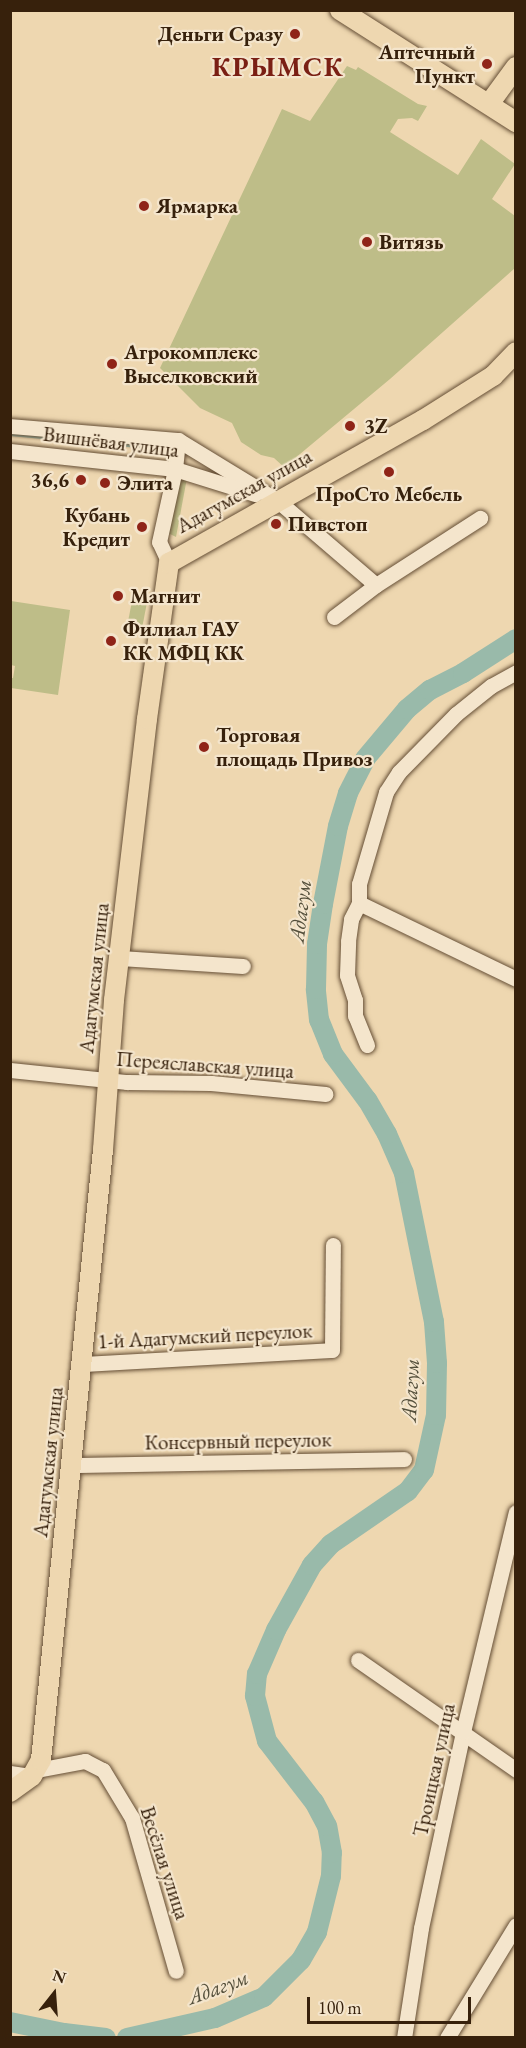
<!DOCTYPE html>
<meta charset="utf-8">
<style>
body{margin:0}
#map{position:relative;width:526px;height:2048px;overflow:hidden;background:#eed7b0;font-family:"EB Garamond",serif}
div>[style]{position:absolute}
.green>*{inset:0;background:#bebd88;transform-origin:0 0}
.stream>*{height:3px;margin:-1.5px;padding:0 1.5px;transform-origin:1.5px;border-radius:1.5px;background:#99baaa}
.river>*{height:20px;margin:-10px;padding:0 10px;transform-origin:10px;border-radius:10px;background:#99baaa}
.roads{filter:drop-shadow(0 0 2px #654e35) drop-shadow(0 0 2px #654e35)}
.minor>*{height:15px;margin:-7.5px;padding:0 7.5px;transform-origin:7.5px;border-radius:7.5px;background:#f4e5cc}
.major>*{height:20px;margin:-10px;padding:0 10px;transform-origin:10px;border-radius:10px;background:#eed7b0}
.dots>*{width:16px;height:16px;translate:-50% -50%;box-sizing:border-box;border:3px solid #f4e5cc;border-radius:50%}
span{translate:-50% -50%;white-space:nowrap;text-align:center;line-height:1.15;-webkit-text-stroke:4.5px #f4e5cc;paint-order:stroke}
.poi-label{font-size:21px;color:#37210c;font-weight:700}
.right{translate:-100% -50%;text-align:right}
.left{translate:0 -50%;text-align:left}
.street-label{font-size:21px;color:#37210c}
.water-label{font-size:22px;color:#544f3b;font-style:italic}
.district-label{font-size:27px;color:#7a1f14;font-weight:700;letter-spacing:1.5px}
.frame{position:absolute;inset:0;border:12px solid #37210c;pointer-events:none}
.north{position:absolute;left:24px;top:1964px;width:60px;height:60px;-webkit-text-stroke:4px #f4e5cc;paint-order:stroke;rotate:17deg;font-size:16px;font-weight:700;line-height:24px;text-align:center;color:#37210c}
.north::after{content:'';display:block;margin:auto;width:21px;height:27px;background:#37210c;clip-path:polygon(50% 0,100% 100%,50% 72%,0 100%)}
.scale{position:absolute;left:307px;top:1997px;width:164px;height:27px;box-sizing:border-box;border:3px solid #37210c;border-top:0;padding-left:8px;font-size:18px;line-height:21px;white-space:nowrap;color:#37210c;-webkit-text-stroke:4px #f4e5cc;paint-order:stroke}
</style>
<div id="map">
<div class="green">
<div style="clip-path:polygon(347px 66px,356px 70px,358px 67px,418px 104px,427px 106px,418px 121px,412px 118px,398px 119px,390px 132px,458px 175px,481px 139px,515px 164px,492px 199px,515px 216px,515px 268px,390px 379px,294px 459px,286px 469px,274px 458px,261px 455px,241px 442px,232px 423px,200px 408px,160px 368px,282px 109px,310px 121px)"></div>
<div style="clip-path:polygon(187px 478px,176px 537px,168px 533px,177px 481px)"></div>
<div style="left:133px;top:596px;width:15px;height:35px;rotate:11deg"></div>
<div style="clip-path:polygon(11px 601px,70px 610px,58px 695px,11px 688px,11px 678px,13px 678px,15px 666px,11px 665px)"></div>
</div>
<div class="stream">
<div style="left:10px;top:434px;width:153px;rotate:5.3deg"></div>
</div>
<div class="river">
<div style="left:10px;top:2022px;width:55px;rotate:11.5deg"></div>
<div style="left:64px;top:2033px;width:42px;rotate:6.8deg"></div>
<div style="left:127px;top:2038px;width:90px;rotate:-12.8deg"></div>
<div style="left:215px;top:2018px;width:53px;rotate:-23.2deg"></div>
<div style="left:264px;top:1997px;width:52px;rotate:-45deg"></div>
<div style="left:301px;top:1960px;width:32px;rotate:-60deg"></div>
<div style="left:317px;top:1932px;width:58px;rotate:-76deg"></div>
<div style="left:331px;top:1876px;width:23px;rotate:-88deg"></div>
<div style="left:332px;top:1853px;width:27px;rotate:-100deg"></div>
<div style="left:327px;top:1826px;width:27px;rotate:-118deg"></div>
<div style="left:314px;top:1802px;width:77px;rotate:-127.6deg"></div>
<div style="left:267px;top:1741px;width:47px;rotate:-104.9deg"></div>
<div style="left:255px;top:1696px;width:22px;rotate:-85deg"></div>
<div style="left:257px;top:1674px;width:48px;rotate:-66.6deg"></div>
<div style="left:276px;top:1630px;width:74px;rotate:-61deg"></div>
<div style="left:312px;top:1565px;width:28px;rotate:-48deg"></div>
<div style="left:331px;top:1544px;width:93px;rotate:-34.5deg"></div>
<div style="left:408px;top:1491px;width:26px;rotate:-53deg"></div>
<div style="left:424px;top:1470px;width:56px;rotate:-77.7deg"></div>
<div style="left:436px;top:1415px;width:52px;rotate:-88.9deg"></div>
<div style="left:437px;top:1363px;width:41px;rotate:-94.2deg"></div>
<div style="left:434px;top:1322px;width:152px;rotate:-101.4deg"></div>
<div style="left:404px;top:1173px;width:43px;rotate:-113.6deg"></div>
<div style="left:387px;top:1134px;width:39px;rotate:-120deg"></div>
<div style="left:367px;top:1100px;width:57px;rotate:-126.5deg"></div>
<div style="left:333px;top:1054px;width:37px;rotate:-112deg"></div>
<div style="left:319px;top:1020px;width:31px;rotate:-96deg"></div>
<div style="left:316px;top:989px;width:45px;rotate:-88.7deg"></div>
<div style="left:317px;top:944px;width:40px;rotate:-81.5deg"></div>
<div style="left:323px;top:904px;width:79px;rotate:-79.1deg"></div>
<div style="left:338px;top:826px;width:34px;rotate:-73deg"></div>
<div style="left:348px;top:793px;width:38px;rotate:-63deg"></div>
<div style="left:365px;top:759px;width:65px;rotate:-50deg"></div>
<div style="left:407px;top:709px;width:30px;rotate:-40deg"></div>
<div style="left:430px;top:690px;width:37px;rotate:-27deg"></div>
<div style="left:463px;top:673px;width:63px;rotate:-32.7deg"></div>
</div>
<div class="roads">
<div class="minor">
<div style="left:10px;top:426px;width:169px;rotate:4.8deg"></div>
<div style="left:178px;top:440px;width:117px;rotate:31.4deg"></div>
<div style="left:278px;top:501px;width:129px;rotate:40.6deg"></div>
<div style="left:10px;top:451px;width:166px;rotate:6.2deg"></div>
<div style="left:175px;top:469px;width:84px;rotate:17.4deg"></div>
<div style="left:169px;top:563px;width:23px;rotate:-115deg"></div>
<div style="left:159px;top:542px;width:75px;rotate:-77.6deg"></div>
<div style="left:175px;top:469px;width:29px;rotate:-84deg"></div>
<div style="left:334px;top:617px;width:53px;rotate:-37.3deg"></div>
<div style="left:376px;top:585px;width:124px;rotate:-32.8deg"></div>
<div style="left:359px;top:903px;width:174px;rotate:25.8deg"></div>
<div style="left:120px;top:958px;width:123px;rotate:3.7deg"></div>
<div style="left:367px;top:1045px;width:31px;rotate:-112deg"></div>
<div style="left:355px;top:1016px;width:16px;rotate:-90deg"></div>
<div style="left:355px;top:1000px;width:26px;rotate:-108deg"></div>
<div style="left:347px;top:975px;width:34px;rotate:-88deg"></div>
<div style="left:348px;top:941px;width:22px;rotate:-82deg"></div>
<div style="left:351px;top:919px;width:18px;rotate:-63deg"></div>
<div style="left:359px;top:903px;width:19px;rotate:-90deg"></div>
<div style="left:359px;top:884px;width:96px;rotate:-73.6deg"></div>
<div style="left:386px;top:792px;width:24px;rotate:-57deg"></div>
<div style="left:399px;top:772px;width:81px;rotate:-45.5deg"></div>
<div style="left:456px;top:714px;width:45px;rotate:-38.7deg"></div>
<div style="left:491px;top:686px;width:29px;rotate:-29deg"></div>
<div style="left:10px;top:1070px;width:118px;rotate:5.9deg"></div>
<div style="left:127px;top:1082px;width:84px;rotate:0.7deg"></div>
<div style="left:211px;top:1083px;width:115px;rotate:5.5deg"></div>
<div style="left:82px;top:1364px;width:250px;rotate:-3.2deg"></div>
<div style="left:332px;top:1350px;width:105px;rotate:-89.5deg"></div>
<div style="left:72px;top:1465px;width:332px;rotate:-1deg"></div>
<div style="left:358px;top:1660px;width:193px;rotate:34.8deg"></div>
<div style="left:37px;top:1770px;width:49px;rotate:-10.6deg"></div>
<div style="left:85px;top:1761px;width:20px;rotate:27deg"></div>
<div style="left:103px;top:1770px;width:56px;rotate:58.9deg"></div>
<div style="left:132px;top:1818px;width:159px;rotate:74deg"></div>
<div style="left:10px;top:1773px;width:22px;rotate:8deg"></div>
<div style="left:404px;top:2038px;width:111px;rotate:-81.2deg"></div>
<div style="left:421px;top:1928px;width:200px;rotate:-77.9deg"></div>
<div style="left:463px;top:1732px;width:226px;rotate:-76.5deg"></div>
<div style="left:447px;top:2038px;width:132px;rotate:-58.6deg"></div>
</div>
<div class="major">
<div style="left:340px;top:10px;width:209px;rotate:32.5deg"></div>
<div style="left:489px;top:104px;width:46px;rotate:-53.9deg"></div>
<div style="left:10px;top:1792px;width:27px;rotate:-36deg"></div>
<div style="left:32px;top:1776px;width:18px;rotate:-61deg"></div>
<div style="left:41px;top:1760px;width:613px;rotate:-84.2deg"></div>
<div style="left:103px;top:1150px;width:150px;rotate:-85.8deg"></div>
<div style="left:114px;top:1000px;width:283px;rotate:-83.3deg"></div>
<div style="left:147px;top:719px;width:158px;rotate:-82deg"></div>
<div style="left:169px;top:563px;width:291px;rotate:-29.4deg"></div>
<div style="left:423px;top:420px;width:83px;rotate:-32.2deg"></div>
<div style="left:493px;top:376px;width:33px;rotate:-46deg"></div>
</div>
</div>
<div class="dots">
<div style="left:295px;top:34px;background:#8f2418"></div>
<div style="left:487px;top:64px;background:#8f2418"></div>
<div style="left:144px;top:206px;background:#8f2418"></div>
<div style="left:367px;top:242px;background:#8f2418"></div>
<div style="left:112px;top:364px;background:#8f2418"></div>
<div style="left:350px;top:426px;background:#8f2418"></div>
<div style="left:389px;top:472px;background:#8f2418"></div>
<div style="left:81px;top:480px;background:#8f2418"></div>
<div style="left:105px;top:483px;background:#8f2418"></div>
<div style="left:276px;top:524px;background:#8f2418"></div>
<div style="left:142px;top:527px;background:#8f2418"></div>
<div style="left:118px;top:596px;background:#8f2418"></div>
<div style="left:111px;top:641px;background:#8f2418"></div>
<div style="left:204px;top:747px;background:#8f2418"></div>
</div>
<div class="poi-label">
<span class="right" style="left:283px;top:34px">Деньги Сразу</span>
<span class="right" style="left:475px;top:64px">Аптечный<br>Пункт</span>
<span class="left" style="left:156px;top:206px">Ярмарка</span>
<span class="left" style="left:379px;top:242px">Витязь</span>
<span class="left" style="left:124px;top:364px">Агрокомплекс<br>Выселковский</span>
<span class="left" style="left:364px;top:426px">3Z</span>
<span class="right" style="left:69px;top:480px">36,6</span>
<span class="left" style="left:117px;top:483px">Элита</span>
<span style="left:389px;top:494px">ПроСто Мебель</span>
<span class="right" style="left:130px;top:527px">Кубань<br>Кредит</span>
<span class="left" style="left:288px;top:524px">Пивстоп</span>
<span class="left" style="left:130px;top:596px">Магнит</span>
<span class="left" style="left:123px;top:641px">Филиал ГАУ<br>КК МФЦ КК</span>
<span class="left" style="left:216px;top:747px">Торговая<br>площадь Привоз</span>
</div>
<div class="street-label">
<span style="left:111px;top:442px;rotate:7deg">Вишнёвая улица</span>
<span style="left:244px;top:491px;rotate:-29deg">Адагумская улица</span>
<span style="left:94px;top:978px;rotate:-84deg">Адагумская улица</span>
<span style="left:205px;top:1065px;rotate:4deg">Переяславская улица</span>
<span style="left:205px;top:1336px;rotate:-3deg">1-й Адагумский переулок</span>
<span style="left:238px;top:1441px;rotate:-1deg">Консервный переулок</span>
<span style="left:48px;top:1462px;rotate:-84deg">Адагумская улица</span>
<span style="left:434px;top:1770px;rotate:-78deg">Троицкая улица</span>
<span style="left:165px;top:1863px;rotate:72deg">Весёлая улица</span>
</div>
<div class="water-label">
<span style="left:300px;top:911px;rotate:-83deg">Адагум</span>
<span style="left:410px;top:1390px;rotate:-87deg">Адагум</span>
<span style="left:218px;top:1987px;rotate:-20deg">Адагум</span>
</div>
<div class="district-label">
<span style="left:278px;top:67px">КРЫМСК</span>
</div>
<div class="frame"></div>
<div class="north">N</div>
<div class="scale">100 m</div>
</div>
